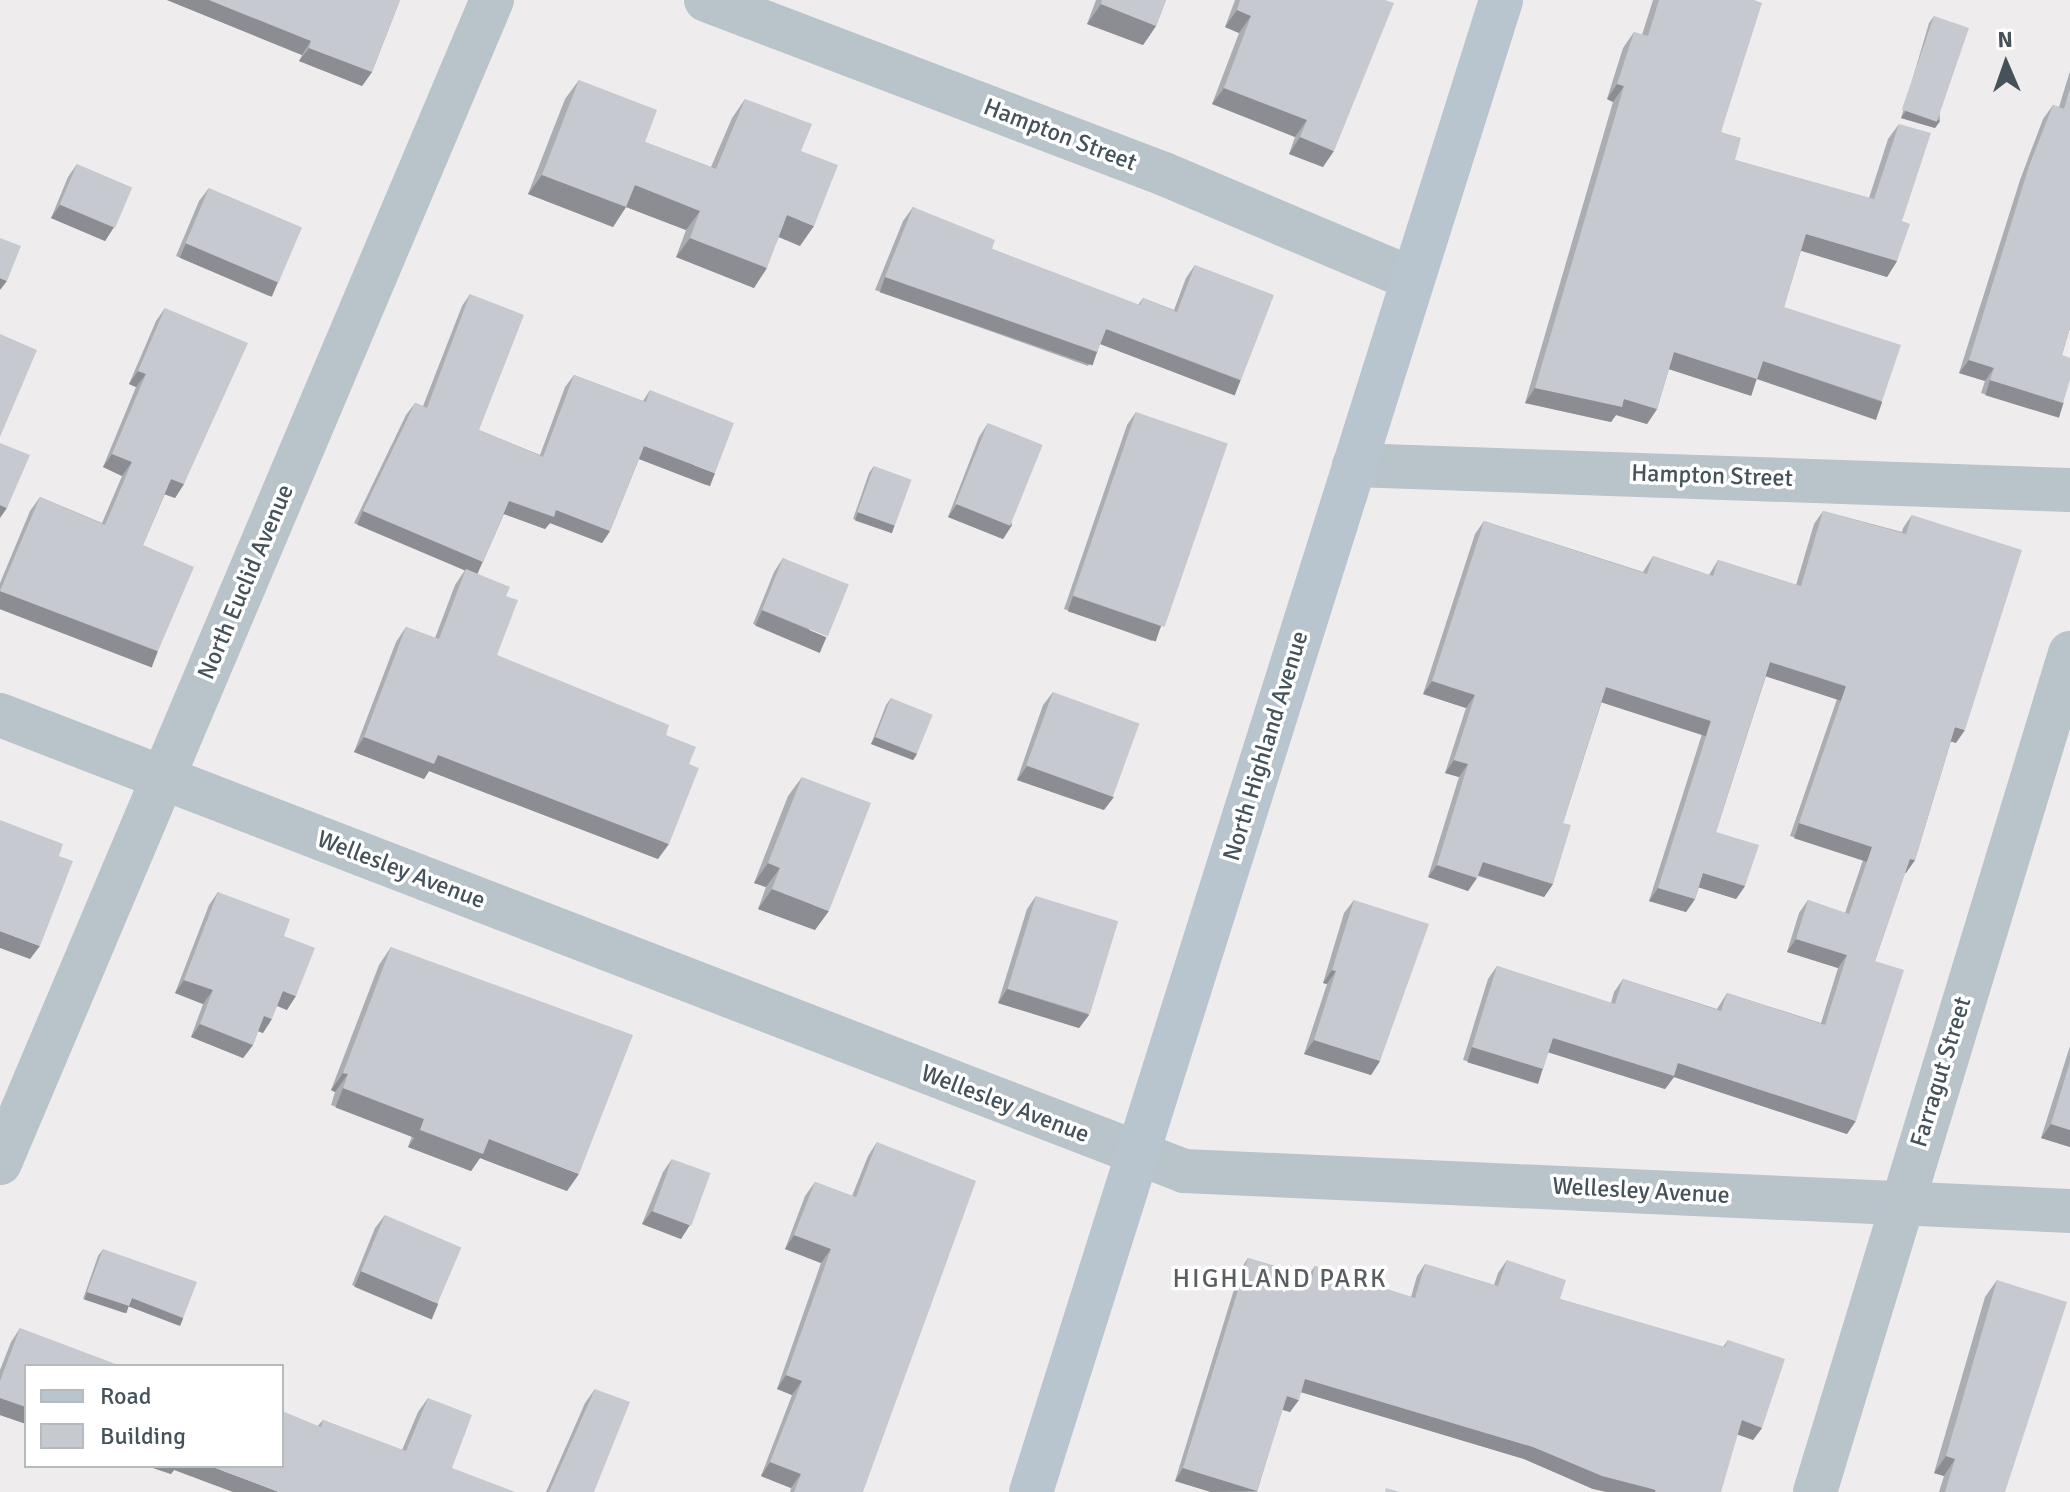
<!DOCTYPE html>
<style>
body{margin:0}
#map{position:relative;width:2070px;height:1492px;overflow:hidden;background:#efeced;font-family:Signika,sans-serif}
div>[style]{position:absolute}
.street>*{height:44px;margin:-22px;padding:0 22px;transform-origin:22px;border-radius:22px;background:#b8c3ca}
.secondary>*{height:44px;margin:-22px;padding:0 22px;transform-origin:22px;border-radius:22px;background:#b8c5cf}
.wall>*{inset:0;background:#aaaeb3}
.shaded-wall>*{inset:0;background:#8b8d92;transform-origin:0 0}
.building>*{inset:0;background:#c6cad0;transform-origin:0 0}
span{translate:-50% -50%;white-space:nowrap;text-align:center;line-height:1.15;-webkit-text-stroke:7px #fff;paint-order:stroke}
.street-label{font-size:24px;color:#45525a}
.neighbourhood-label{font-size:26px;color:#595e62;letter-spacing:2px}
.legend{position:absolute;left:24px;top:1364px;width:260px;height:104px;box-sizing:border-box;background:#fff;border:2px solid #b5babd;margin:0;padding:10px 14px;list-style:none;font-size:24px;color:#45525a}
.legend li{display:flex;align-items:center;gap:16px;height:40px}
.legend b{width:40px;border:2px solid #b5babd}
.north{position:absolute;left:1966px;top:24px;width:80px;height:80px;-webkit-text-stroke:6px #fff;paint-order:stroke;rotate:358deg;font-size:22px;font-weight:700;line-height:32px;text-align:center;color:#45525a}
.north::after{content:'';display:block;margin:auto;width:28px;height:36px;background:#45525a;clip-path:polygon(50% 0,100% 100%,50% 72%,0 100%)}
</style>
<div id="map">
<div class="street">
<div style="left:706px;top:0;width:490px;rotate:20.8deg"></div>
<div style="left:1164px;top:174px;width:269px;rotate:22.9deg"></div>
<div style="left:1354px;top:465px;width:716px;rotate:2deg"></div>
<div style="left:0;top:715px;width:1269px;rotate:21.06deg"></div>
<div style="left:1184px;top:1171px;width:887px;rotate:2.58deg"></div>
<div style="left:0;top:1163px;width:1263px;rotate:-67.07deg"></div>
<div style="left:1815px;top:1492px;width:877px;rotate:-73.09deg"></div>
</div>
<div class="secondary">
<div style="left:1031px;top:1492px;width:1564px;rotate:-72.51deg"></div>
</div>
<div class="wall">
<div style="clip-path:polygon(167px 0,400px 0,372px 72px,362px 86px,299px 61px,302px 55px)"></div>
<div style="clip-path:polygon(1096px 0,1166px 0,1156px 26px,1143px 45px,1087px 24px)"></div>
<div style="clip-path:polygon(1235px 0,1385px 0,1323px 167px,1289px 154px,1295px 137px,1212px 104px,1239px 33px,1225px 27px)"></div>
<div style="clip-path:polygon(1653px 0,1754px 0,1721px 132px,1735px 160px,1869px 198px,1888px 139px,1899px 124px,1902px 221px,1897px 261px,1887px 277px,1801px 250px,1784px 307px,1882px 401px,1871px 416px,1757px 378px,1746px 394px,1669px 369px,1657px 409px,1647px 424px,1616px 415px,1611px 422px,1525px 403px,1613px 102px,1607px 99px,1623px 48px,1634px 32px,1642px 35px)"></div>
<div style="clip-path:polygon(1934px 16px,1940px 121px,1935px 128px,1901px 118px,1929px 23px)"></div>
<div style="clip-path:polygon(2070px 71px,2070px 328px,2062px 355px,2054px 416px,1981px 393px,1985px 381px,1959px 373px,2020px 180px,2043px 119px,2053px 105px,2059px 107px)"></div>
<div style="clip-path:polygon(579px 80px,645px 142px,711px 167px,732px 118px,745px 99px,801px 151px,800px 246px,779px 237px,754px 288px,676px 257px,686px 230px,626px 207px,613px 227px,528px 194px,565px 99px)"></div>
<div style="clip-path:polygon(77px 164px,114px 227px,105px 241px,51px 218px,68px 177px)"></div>
<div style="clip-path:polygon(209px 188px,278px 282px,269px 296px,176px 256px,199px 201px)"></div>
<div style="clip-path:polygon(913px 207px,992px 249px,1138px 305px,1143px 298px,1174px 310px,1186px 278px,1195px 265px,1241px 380px,1232px 394px,1100px 344px,1097px 352px,1088px 366px,875px 290px,903px 221px)"></div>
<div style="clip-path:polygon(470px 294px,479px 430px,540px 455px,565px 387px,574px 375px,643px 401px,650px 390px,706px 485px,639px 459px,610px 531px,602px 543px,550px 523px,545px 529px,504px 514px,483px 562px,475px 573px,506px 596px,497px 655px,666px 735px,689px 764px,658px 859px,429px 771px,424px 779px,354px 752px,396px 642px,406px 627px,435px 638px,455px 585px,465px 570px,354px 523px,406px 415px,415px 403px,423px 406px,462px 306px)"></div>
<div style="clip-path:polygon(165px 308px,184px 484px,175px 498px,165px 494px,143px 545px,158px 651px,148px 665px,0 608px,0 583px,30px 511px,40px 497px,102px 523px,122px 476px,103px 467px,136px 387px,129px 384px,156px 321px)"></div>
<div style="clip-path:polygon(1136px 412px,1161px 627px,1152px 641px,1064px 609px,1127px 425px)"></div>
<div style="clip-path:polygon(988px 423px,1012px 525px,1003px 539px,948px 517px,979px 437px)"></div>
<div style="clip-path:polygon(874px 466px,891px 532px,853px 519px,869px 473px)"></div>
<div style="clip-path:polygon(1823px 511px,1902px 532px,1903px 528px,1912px 515px,1956px 743px,1951px 741px,1915px 860px,1905px 873px,1875px 961px,1847px 1134px,1674px 1077px,1665px 1089px,1548px 1052px,1543px 1069px,1534px 1082px,1463px 1060px,1488px 979px,1497px 966px,1611px 1003px,1614px 992px,1623px 979px,1717px 1009px,1727px 993px,1821px 1023px,1838px 968px,1787px 952px,1799px 913px,1808px 900px,1845px 913px,1863px 860px,1790px 836px,1837px 699px,1766px 676px,1716px 832px,1745px 886px,1736px 899px,1699px 887px,1695px 899px,1686px 912px,1649px 901px,1702px 734px,1602px 701px,1563px 823px,1553px 884px,1544px 897px,1478px 876px,1468px 891px,1428px 877px,1459px 777px,1445px 773px,1466px 708px,1423px 694px,1475px 534px,1484px 521px,1643px 572px,1653px 556px,1709px 575px,1718px 560px,1796px 585px,1814px 524px)"></div>
<div style="clip-path:polygon(783px 558px,817px 650px,753px 624px,774px 572px)"></div>
<div style="clip-path:polygon(1053px 692px,1104px 810px,1017px 780px,1043px 705px)"></div>
<div style="clip-path:polygon(891px 698px,917px 754px,913px 760px,871px 744px,886px 705px)"></div>
<div style="clip-path:polygon(802px 777px,815px 930px,758px 909px,766px 887px,754px 883px,788px 796px)"></div>
<div style="clip-path:polygon(218px 892px,284px 936px,287px 1010px,277px 1006px,263px 1033px,258px 1031px,253px 1045px,243px 1058px,191px 1037px,203px 1004px,175px 993px,209px 905px)"></div>
<div style="clip-path:polygon(1036px 896px,1089px 1015px,1079px 1028px,998px 1003px,1027px 909px)"></div>
<div style="clip-path:polygon(1354px 900px,1380px 1061px,1371px 1075px,1304px 1054px,1327px 984px,1323px 983px,1344px 913px)"></div>
<div style="clip-path:polygon(391px 947px,567px 1191px,480px 1158px,471px 1171px,408px 1147px,412px 1136px,331px 1105px,335px 1092px,331px 1090px,379px 965px)"></div>
<div style="clip-path:polygon(2070px 1046px,2070px 1147px,2041px 1138px)"></div>
<div style="clip-path:polygon(877px 1142px,863px 1492px,790px 1492px,791px 1488px,761px 1476px,792px 1395px,777px 1389px,821px 1263px,785px 1249px,805px 1196px,815px 1182px,852px 1196px,868px 1156px)"></div>
<div style="clip-path:polygon(672px 1159px,681px 1239px,642px 1224px,663px 1172px)"></div>
<div style="clip-path:polygon(385px 1215px,429px 1317px,352px 1285px,375px 1228px)"></div>
<div style="clip-path:polygon(103px 1249px,183px 1318px,178px 1325px,129px 1306px,124px 1313px,83px 1299px,98px 1256px)"></div>
<div style="clip-path:polygon(1248px 1258px,1308px 1276px,1315px 1266px,1411px 1297px,1417px 1276px,1425px 1264px,1494px 1285px,1498px 1273px,1507px 1260px,1560px 1299px,1723px 1347px,1728px 1340px,1762px 1428px,1753px 1440px,1738px 1434px,1593px 1489px,1524px 1459px,1301px 1392px,1290px 1412px,1282px 1410px,1257px 1492px,1211px 1492px,1175px 1481px,1240px 1270px)"></div>
<div style="clip-path:polygon(1997px 1280px,2005px 1492px,1939px 1492px,1944px 1476px,1934px 1473px,1985px 1297px)"></div>
<div style="clip-path:polygon(20px 1328px,26px 1366px,26px 1424px,0 1415px,0 1370px,11px 1342px)"></div>
<div style="clip-path:polygon(595px 1389px,594px 1492px,546px 1492px,585px 1403px)"></div>
<div style="clip-path:polygon(428px 1398px,452px 1468px,174px 1470px,171px 1474px,147px 1466px,282px 1466px,323px 1420px,402px 1450px,418px 1412px)"></div>
</div>
<div class="shaded-wall">
<div style="clip-path:polygon(167px 0,209px 0,311px 41px,302px 55px)"></div>
<div style="clip-path:polygon(1101px 4px,1156px 26px,1143px 45px,1087px 24px)"></div>
<div style="clip-path:polygon(1237px 10px,1251px 16px,1239px 33px,1225px 27px)"></div>
<div style="clip-path:polygon(309px 48px,372px 72px,362px 86px,299px 61px)"></div>
<div style="clip-path:polygon(1617px 84px,1624px 86px,1613px 102px,1607px 99px)"></div>
<div style="clip-path:polygon(1224px 88px,1307px 120px,1295px 137px,1212px 104px)"></div>
<div style="clip-path:polygon(1906px 111px,1940px 121px,1935px 128px,1901px 118px)"></div>
<div style="clip-path:polygon(1300px 137px,1334px 151px,1323px 167px,1289px 154px)"></div>
<div style="clip-path:polygon(542px 175px,635px 185px,700px 211px,686px 230px,626px 207px,613px 227px,528px 194px)"></div>
<div style="clip-path:polygon(60px 205px,114px 227px,105px 241px,51px 218px)"></div>
<div style="clip-path:polygon(787px 215px,814px 226px,800px 246px,774px 235px)"></div>
<div style="clip-path:polygon(1806px 234px,1897px 261px,1887px 277px,1795px 249px)"></div>
<div style="clip-path:polygon(690px 238px,767px 268px,754px 288px,676px 257px)"></div>
<div style="left:186px;top:243px;width:100px;height:16px;rotate:23deg"></div>
<div style="left:885px;top:277px;width:225px;height:16px;rotate:19deg"></div>
<div style="clip-path:polygon(0 278px,7px 281px,0 290px)"></div>
<div style="left:1106px;top:329px;width:144px;height:16px;rotate:21deg"></div>
<div style="left:1674px;top:352px;width:87px;height:18px;rotate:18deg"></div>
<div style="clip-path:polygon(1969px 360px,1994px 368px,1985px 381px,1959px 373px)"></div>
<div style="left:1763px;top:361px;width:126px;height:19px;rotate:19deg"></div>
<div style="clip-path:polygon(138px 371px,146px 374px,136px 387px,129px 384px)"></div>
<div style="left:1990px;top:380px;width:77px;height:16px;rotate:17deg"></div>
<div style="clip-path:polygon(1535px 388px,1624px 399px,1657px 409px,1647px 424px,1616px 415px,1611px 422px,1525px 403px)"></div>
<div style="left:644px;top:446px;width:76px;height:14px;rotate:21deg"></div>
<div style="clip-path:polygon(112px 454px,132px 462px,122px 476px,103px 467px)"></div>
<div style="clip-path:polygon(171px 479px,184px 484px,175px 498px,161px 493px)"></div>
<div style="clip-path:polygon(509px 501px,556px 510px,610px 531px,602px 543px,550px 523px,545px 529px,501px 513px)"></div>
<div style="clip-path:polygon(957px 504px,1012px 525px,1003px 539px,948px 517px)"></div>
<div style="clip-path:polygon(0 505px,7px 508px,0 518px)"></div>
<div style="left:363px;top:511px;width:130px;height:15px;rotate:23deg"></div>
<div style="left:858px;top:512px;width:39px;height:9px;rotate:19deg"></div>
<div style="left:0;top:591px;width:169px;height:17px;rotate:21deg"></div>
<div style="left:1073px;top:596px;width:93px;height:16px;rotate:19deg"></div>
<div style="left:762px;top:610px;width:70px;height:17px;rotate:23deg"></div>
<div style="left:1770px;top:662px;width:80px;height:15px;rotate:18deg"></div>
<div style="clip-path:polygon(1432px 681px,1475px 695px,1466px 708px,1423px 694px)"></div>
<div style="left:1606px;top:687px;width:110px;height:16px;rotate:18deg"></div>
<div style="clip-path:polygon(1955px 727px,1965px 730px,1956px 743px,1946px 740px)"></div>
<div style="clip-path:polygon(364px 737px,438px 755px,669px 844px,658px 859px,429px 771px,424px 779px,354px 752px)"></div>
<div style="clip-path:polygon(875px 737px,917px 754px,913px 760px,871px 744px)"></div>
<div style="clip-path:polygon(1454px 760px,1468px 764px,1459px 777px,1445px 773px)"></div>
<div style="clip-path:polygon(1027px 766px,1114px 797px,1104px 810px,1017px 780px)"></div>
<div style="left:1799px;top:823px;width:77px;height:16px;rotate:18deg"></div>
<div style="clip-path:polygon(1910px 859px,1915px 860px,1906px 873px,1901px 872px)"></div>
<div style="clip-path:polygon(1483px 862px,1553px 884px,1544px 897px,1474px 874px)"></div>
<div style="clip-path:polygon(768px 863px,780px 868px,766px 887px,754px 883px)"></div>
<div style="clip-path:polygon(1437px 865px,1477px 878px,1468px 891px,1428px 877px)"></div>
<div style="clip-path:polygon(1703px 873px,1745px 886px,1736px 899px,1694px 886px)"></div>
<div style="clip-path:polygon(1658px 888px,1695px 899px,1686px 912px,1649px 901px)"></div>
<div style="clip-path:polygon(772px 889px,829px 911px,815px 930px,758px 909px)"></div>
<div style="clip-path:polygon(0 931px,40px 946px,30px 959px,0 948px)"></div>
<div style="clip-path:polygon(1796px 939px,1847px 955px,1838px 968px,1787px 952px)"></div>
<div style="clip-path:polygon(1332px 970px,1336px 971px,1327px 984px,1323px 983px)"></div>
<div style="clip-path:polygon(184px 980px,213px 990px,203px 1004px,175px 993px)"></div>
<div style="clip-path:polygon(1007px 989px,1089px 1015px,1079px 1028px,998px 1003px)"></div>
<div style="clip-path:polygon(283px 991px,296px 996px,287px 1010px,273px 1004px)"></div>
<div style="clip-path:polygon(264px 1016px,272px 1019px,263px 1033px,255px 1030px)"></div>
<div style="clip-path:polygon(200px 1024px,253px 1045px,243px 1058px,191px 1037px)"></div>
<div style="clip-path:polygon(1553px 1038px,1678px 1063px,1856px 1121px,1847px 1134px,1674px 1077px,1665px 1089px,1544px 1051px)"></div>
<div style="clip-path:polygon(1314px 1040px,1380px 1061px,1371px 1075px,1304px 1054px)"></div>
<div style="left:1472px;top:1047px;width:74px;height:16px;rotate:17deg"></div>
<div style="clip-path:polygon(343px 1073px,348px 1074px,335px 1092px,331px 1090px)"></div>
<div style="left:343px;top:1088px;width:87px;height:21px;rotate:21deg"></div>
<div style="clip-path:polygon(2051px 1124px,2070px 1130px,2070px 1147px,2041px 1138px)"></div>
<div style="clip-path:polygon(420px 1130px,489px 1139px,579px 1174px,567px 1191px,480px 1158px,471px 1171px,408px 1147px)"></div>
<div style="clip-path:polygon(652px 1211px,690px 1225px,681px 1239px,642px 1224px)"></div>
<div style="clip-path:polygon(794px 1235px,831px 1249px,821px 1263px,785px 1249px)"></div>
<div style="left:361px;top:1271px;width:84px;height:17px;rotate:23deg"></div>
<div style="left:87px;top:1292px;width:44px;height:8px;rotate:18deg"></div>
<div style="left:132px;top:1298px;width:55px;height:9px;rotate:21deg"></div>
<div style="clip-path:polygon(786px 1375px,802px 1381px,792px 1395px,777px 1389px)"></div>
<div style="clip-path:polygon(1305px 1379px,1533px 1447px,1656px 1490px,1655px 1492px,1606px 1492px,1593px 1489px,1524px 1459px,1297px 1391px)"></div>
<div style="clip-path:polygon(1287px 1396px,1299px 1400px,1290px 1412px,1278px 1408px)"></div>
<div style="clip-path:polygon(0 1398px,26px 1407px,26px 1424px,0 1415px)"></div>
<div style="clip-path:polygon(1742px 1420px,1762px 1428px,1753px 1440px,1733px 1433px)"></div>
<div style="clip-path:polygon(1946px 1456px,1955px 1459px,1944px 1476px,1934px 1473px)"></div>
<div style="clip-path:polygon(770px 1462px,801px 1474px,791px 1488px,761px 1476px)"></div>
<div style="clip-path:polygon(147px 1466px,210px 1466px,279px 1492px,233px 1492px,174px 1470px,171px 1474px)"></div>
<div style="clip-path:polygon(1183px 1468px,1257px 1491px,1211px 1492px,1175px 1481px)"></div>
</div>
<div class="building">
<div style="clip-path:polygon(209px 0,400px 0,372px 72px,309px 48px,311px 41px)"></div>
<div style="clip-path:polygon(1102px 0,1166px 0,1156px 26px,1101px 4px)"></div>
<div style="clip-path:polygon(1240px 0,1385px 0,1394px 3px,1334px 151px,1300px 137px,1307px 120px,1224px 88px,1251px 16px,1237px 10px)"></div>
<div style="clip-path:polygon(1659px 0,1754px 0,1762px 3px,1721px 132px,1741px 138px,1735px 160px,1874px 199px,1899px 124px,1931px 133px,1902px 221px,1910px 224px,1897px 261px,1806px 234px,1784px 307px,1901px 345px,1882px 401px,1763px 361px,1757px 379px,1674px 352px,1657px 409px,1624px 399px,1622px 407px,1535px 388px,1624px 86px,1617px 84px,1634px 32px,1648px 36px)"></div>
<div style="left:1934px;top:16px;width:37px;height:99px;rotate:19deg"></div>
<div style="clip-path:polygon(579px 80px,657px 110px,645px 142px,716px 169px,745px 99px,812px 124px,801px 151px,838px 165px,814px 226px,787px 215px,767px 268px,690px 238px,700px 211px,635px 185px,626px 207px,542px 175px)"></div>
<div style="clip-path:polygon(2070px 88px,2070px 328px,2062px 355px,2070px 358px,2070px 380px,2063px 403px,1990px 380px,1994px 368px,1969px 360px,2029px 166px,2053px 105px,2064px 109px)"></div>
<div style="left:77px;top:164px;width:60px;height:44px;rotate:23deg"></div>
<div style="left:209px;top:188px;width:101px;height:60px;rotate:23deg"></div>
<div style="clip-path:polygon(913px 207px,995px 240px,992px 249px,1140px 305px,1143px 298px,1177px 312px,1195px 265px,1274px 295px,1241px 380px,1106px 329px,1097px 352px,885px 277px)"></div>
<div style="clip-path:polygon(0 238px,21px 246px,7px 281px,0 278px)"></div>
<div style="clip-path:polygon(470px 294px,524px 315px,479px 430px,543px 457px,574px 375px,646px 402px,650px 390px,734px 423px,715px 473px,644px 446px,610px 531px,556px 510px,554px 517px,509px 501px,483px 562px,363px 511px,415px 403px,427px 408px)"></div>
<div style="clip-path:polygon(165px 308px,248px 343px,184px 484px,171px 479px,143px 545px,194px 567px,158px 651px,0 591px,40px 497px,105px 525px,132px 462px,112px 454px,146px 374px,138px 371px)"></div>
<div style="clip-path:polygon(0 334px,37px 350px,0 437px)"></div>
<div style="left:1136px;top:412px;width:97px;height:194px;rotate:19deg"></div>
<div style="left:988px;top:423px;width:59px;height:87px;rotate:22deg"></div>
<div style="clip-path:polygon(0 443px,30px 455px,7px 508px,0 505px)"></div>
<div style="left:874px;top:466px;width:40px;height:49px;rotate:20deg"></div>
<div style="clip-path:polygon(1823px 511px,1906px 534px,1912px 515px,2022px 550px,1965px 730px,1955px 727px,1915px 860px,1910px 859px,1875px 961px,1904px 970px,1856px 1121px,1678px 1063px,1674px 1076px,1553px 1038px,1543px 1069px,1472px 1047px,1497px 966px,1615px 1004px,1623px 979px,1721px 1011px,1727px 993px,1825px 1025px,1847px 955px,1796px 939px,1808px 900px,1849px 914px,1872px 847px,1799px 823px,1846px 686px,1770px 662px,1716px 832px,1759px 845px,1745px 886px,1703px 873px,1695px 899px,1658px 888px,1711px 721px,1606px 687px,1563px 823px,1571px 825px,1553px 884px,1483px 862px,1477px 878px,1437px 865px,1468px 764px,1454px 760px,1475px 695px,1432px 681px,1484px 521px,1647px 574px,1653px 556px,1713px 576px,1718px 560px,1801px 586px)"></div>
<div style="left:783px;top:558px;width:71px;height:56px;rotate:22deg"></div>
<div style="clip-path:polygon(466px 569px,510px 587px,506px 596px,518px 600px,497px 655px,669px 725px,666px 735px,696px 747px,689px 764px,699px 768px,669px 844px,438px 755px,434px 764px,364px 737px,406px 627px,439px 639px)"></div>
<div style="left:1053px;top:692px;width:92px;height:78px;rotate:20deg"></div>
<div style="left:891px;top:698px;width:45px;height:42px;rotate:22deg"></div>
<div style="clip-path:polygon(802px 777px,871px 803px,829px 911px,772px 889px,780px 868px,768px 863px)"></div>
<div style="clip-path:polygon(0 820px,63px 844px,59px 856px,73px 861px,40px 946px,0 931px)"></div>
<div style="clip-path:polygon(218px 892px,290px 919px,284px 936px,315px 948px,296px 996px,283px 991px,272px 1019px,264px 1016px,253px 1045px,200px 1024px,213px 990px,184px 980px)"></div>
<div style="left:1036px;top:896px;width:86px;height:97px;rotate:17deg"></div>
<div style="clip-path:polygon(1354px 900px,1429px 924px,1380px 1061px,1314px 1040px,1336px 971px,1332px 970px)"></div>
<div style="clip-path:polygon(391px 947px,633px 1035px,579px 1174px,489px 1139px,483px 1154px,420px 1130px,424px 1119px,343px 1088px,348px 1074px,343px 1073px)"></div>
<div style="clip-path:polygon(2070px 1062px,2070px 1130px,2051px 1124px)"></div>
<div style="clip-path:polygon(877px 1142px,976px 1181px,863px 1492px,794px 1492px,801px 1474px,770px 1462px,802px 1381px,786px 1375px,831px 1249px,794px 1235px,815px 1182px,856px 1197px)"></div>
<div style="left:672px;top:1159px;width:41px;height:56px;rotate:20deg"></div>
<div style="left:385px;top:1215px;width:83px;height:61px;rotate:23deg"></div>
<div style="clip-path:polygon(103px 1249px,197px 1282px,183px 1318px,132px 1298px,129px 1306px,87px 1292px)"></div>
<div style="clip-path:polygon(1248px 1258px,1312px 1278px,1315px 1266px,1415px 1298px,1425px 1264px,1498px 1286px,1507px 1260px,1566px 1280px,1560px 1299px,1725px 1347px,1728px 1340px,1785px 1359px,1762px 1428px,1742px 1420px,1721px 1492px,1656px 1492px,1656px 1490px,1602px 1476px,1533px 1447px,1305px 1379px,1299px 1400px,1287px 1396px,1257px 1491px,1183px 1468px)"></div>
<div style="clip-path:polygon(1997px 1280px,2067px 1302px,2005px 1492px,1945px 1492px,1955px 1459px,1946px 1456px)"></div>
<div style="clip-path:polygon(20px 1328px,121px 1366px,26px 1366px,26px 1407px,0 1398px,0 1381px)"></div>
<div style="clip-path:polygon(595px 1389px,630px 1402px,594px 1492px,549px 1492px)"></div>
<div style="clip-path:polygon(428px 1398px,472px 1415px,452px 1468px,515px 1492px,279px 1492px,210px 1466px,282px 1466px,282px 1411px,321px 1427px,323px 1420px,406px 1451px)"></div>
<div style="clip-path:polygon(1386px 1488px,1400px 1492px,1385px 1492px)"></div>
</div>
<div class="street-label">
<span style="left:1060px;top:135px;rotate:21deg">Hampton Street</span>
<span style="left:1712px;top:476px;rotate:2deg">Hampton Street</span>
<span style="left:246px;top:582px;rotate:-67deg">North Euclid Avenue</span>
<span style="left:1266px;top:746px;rotate:-73deg">North Highland Avenue</span>
<span style="left:401px;top:870px;rotate:21deg">Wellesley Avenue</span>
<span style="left:1941px;top:1072px;rotate:-73deg">Farragut Street</span>
<span style="left:1005px;top:1104px;rotate:21deg">Wellesley Avenue</span>
<span style="left:1641px;top:1191px;rotate:3deg">Wellesley Avenue</span>
</div>
<div class="neighbourhood-label">
<span style="left:1280px;top:1280px">HIGHLAND PARK</span>
</div>
<ul class="legend">
<li><b style="height:10px;background:#b8c5cf"></b>Road</li>
<li><b style="height:22px;background:#c6cad0"></b>Building</li>
</ul>
<div class="north">N</div>
</div>
